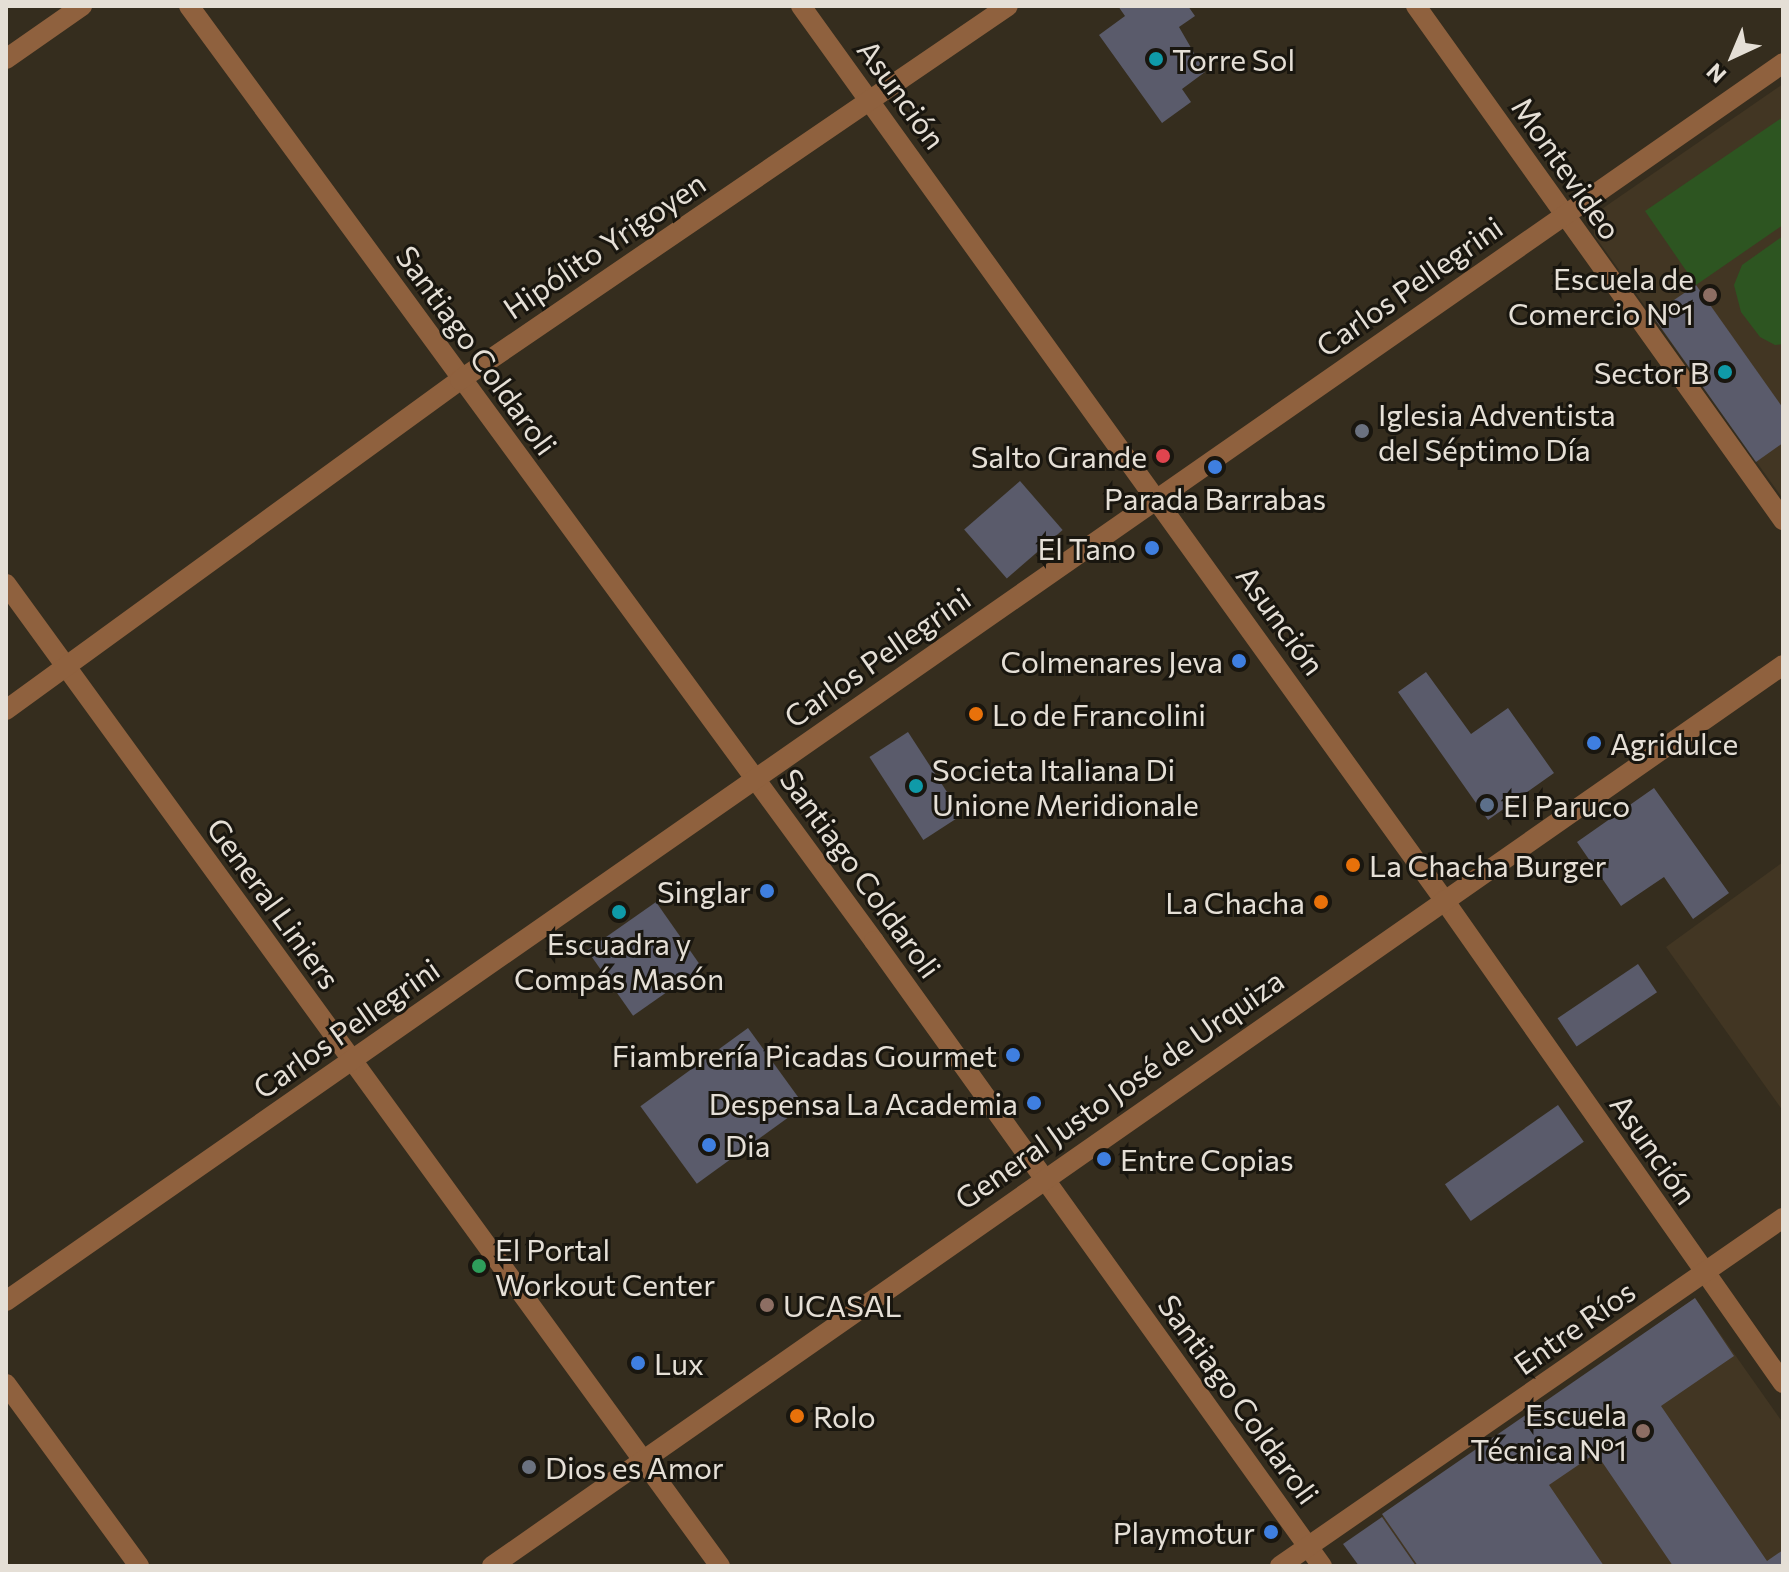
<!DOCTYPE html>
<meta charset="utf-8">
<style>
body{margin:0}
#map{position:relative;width:1789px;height:1572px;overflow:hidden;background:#352d1e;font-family:Commissioner,sans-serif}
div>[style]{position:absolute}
.built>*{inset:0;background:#423623}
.green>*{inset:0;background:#2d5521}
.building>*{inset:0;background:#5a5b6b;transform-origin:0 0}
.minor>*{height:20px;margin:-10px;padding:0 10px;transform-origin:10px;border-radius:10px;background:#8f613e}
.dots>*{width:22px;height:22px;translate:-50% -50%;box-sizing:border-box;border:4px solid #19160f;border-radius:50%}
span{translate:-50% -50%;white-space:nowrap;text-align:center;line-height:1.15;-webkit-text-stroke:6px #19160f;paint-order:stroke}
.poi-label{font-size:30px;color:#e5dfd6}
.left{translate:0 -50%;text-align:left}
.right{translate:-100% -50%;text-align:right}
.street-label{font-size:30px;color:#e5dfd6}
.frame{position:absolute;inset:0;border:8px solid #e5dfd6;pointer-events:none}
.north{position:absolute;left:1693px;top:16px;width:80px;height:80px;-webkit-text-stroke:6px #19160f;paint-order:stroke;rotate:224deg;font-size:22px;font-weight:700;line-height:32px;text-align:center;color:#e5dfd6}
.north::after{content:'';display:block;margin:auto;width:28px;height:36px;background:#e5dfd6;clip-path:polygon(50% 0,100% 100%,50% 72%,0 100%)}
</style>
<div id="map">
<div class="built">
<div style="clip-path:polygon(1783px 84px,1783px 499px,1594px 235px,1596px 213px)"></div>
<div style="clip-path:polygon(1783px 862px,1783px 1111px,1666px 947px)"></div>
<div style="clip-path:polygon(1695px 1298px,1783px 1423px,1783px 1566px,1416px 1566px,1382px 1517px)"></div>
</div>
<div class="green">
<div style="clip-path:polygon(1783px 117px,1783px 225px,1696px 285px,1645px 211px)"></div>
<div style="clip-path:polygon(1783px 236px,1783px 344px,1775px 345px,1760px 337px,1741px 312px,1734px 285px,1742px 265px)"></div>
</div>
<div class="building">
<div style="clip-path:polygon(1118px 6px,1188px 6px,1195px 16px,1179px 27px,1205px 72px,1182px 89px,1191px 102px,1162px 123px,1099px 35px,1125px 16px)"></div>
<div style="clip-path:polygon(1696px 285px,1783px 408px,1783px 443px,1756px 462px,1652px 315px)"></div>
<div style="left:1020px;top:481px;width:65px;height:74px;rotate:49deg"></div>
<div style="clip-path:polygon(1426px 672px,1471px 734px,1508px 708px,1554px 773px,1488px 820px,1398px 692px)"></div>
<div style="left:908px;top:732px;width:99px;height:46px;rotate:57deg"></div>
<div style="clip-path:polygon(1654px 788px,1729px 893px,1693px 919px,1664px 877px,1621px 906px,1577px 842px)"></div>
<div style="left:656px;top:902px;width:80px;height:84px;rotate:55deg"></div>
<div style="left:1638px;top:964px;width:34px;height:97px;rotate:56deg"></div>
<div style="left:748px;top:1028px;width:96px;height:133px;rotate:54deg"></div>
<div style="left:1558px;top:1105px;width:45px;height:138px;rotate:55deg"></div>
<div style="clip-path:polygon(1695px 1298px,1734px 1356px,1661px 1406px,1767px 1561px,1783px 1550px,1783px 1566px,1673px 1566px,1596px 1453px,1549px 1485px,1604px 1566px,1418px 1566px,1382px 1514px)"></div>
<div style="clip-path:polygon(1382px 1517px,1416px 1566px,1359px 1566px,1343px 1544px)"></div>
</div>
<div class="minor">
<div style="left:189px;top:6px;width:1159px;rotate:53.77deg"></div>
<div style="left:874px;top:941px;width:769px;rotate:54.37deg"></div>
<div style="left:801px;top:6px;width:1101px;rotate:54.27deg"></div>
<div style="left:1444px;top:900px;width:590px;rotate:54.94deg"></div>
<div style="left:1416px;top:6px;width:632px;rotate:54.47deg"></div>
<div style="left:6px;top:59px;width:93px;rotate:-34.9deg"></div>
<div style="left:6px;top:584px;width:1214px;rotate:53.98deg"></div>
<div style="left:6px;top:710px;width:561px;rotate:-36.01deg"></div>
<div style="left:460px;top:380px;width:663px;rotate:-34.31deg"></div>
<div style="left:6px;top:1301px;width:2166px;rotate:-34.86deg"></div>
<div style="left:6px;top:1384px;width:225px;rotate:53.8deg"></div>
<div style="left:492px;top:1566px;width:1574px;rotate:-34.91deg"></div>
<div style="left:1280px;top:1566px;width:612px;rotate:-34.68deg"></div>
</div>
<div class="dots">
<div style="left:1156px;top:59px;background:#0f9aa8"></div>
<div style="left:1710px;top:295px;background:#8d6e63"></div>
<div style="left:1725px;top:372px;background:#0f9aa8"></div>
<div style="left:1362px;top:431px;background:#6b7280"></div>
<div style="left:1163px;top:456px;background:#e0444e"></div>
<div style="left:1215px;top:467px;background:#3f7fe0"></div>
<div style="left:1152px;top:548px;background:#3f7fe0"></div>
<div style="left:1239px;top:661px;background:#3f7fe0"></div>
<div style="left:976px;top:714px;background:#e8710a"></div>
<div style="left:1594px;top:743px;background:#3f7fe0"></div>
<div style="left:916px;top:786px;background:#0f9aa8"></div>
<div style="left:1487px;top:805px;background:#5c6f8a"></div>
<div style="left:1353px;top:865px;background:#e8710a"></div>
<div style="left:767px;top:891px;background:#3f7fe0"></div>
<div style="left:1321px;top:902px;background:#e8710a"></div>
<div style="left:619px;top:912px;background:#0f9aa8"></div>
<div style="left:1013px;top:1055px;background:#3f7fe0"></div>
<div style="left:1034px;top:1103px;background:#3f7fe0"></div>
<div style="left:709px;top:1145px;background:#3f7fe0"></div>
<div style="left:1104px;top:1159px;background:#3f7fe0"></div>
<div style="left:479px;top:1266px;background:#2e9e5b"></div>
<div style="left:767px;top:1305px;background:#8d6e63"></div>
<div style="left:638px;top:1363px;background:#3f7fe0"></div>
<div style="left:797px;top:1416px;background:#e8710a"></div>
<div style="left:1643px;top:1431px;background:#8d6e63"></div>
<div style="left:529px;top:1467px;background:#6b7280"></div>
<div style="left:1271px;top:1532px;background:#3f7fe0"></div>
</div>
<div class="poi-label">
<span class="left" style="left:1172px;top:59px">Torre Sol</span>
<span class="right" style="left:1694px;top:295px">Escuela de<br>Comercio Nº1</span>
<span class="right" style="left:1709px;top:372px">Sector B</span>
<span class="left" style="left:1378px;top:431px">Iglesia Adventista<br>del Séptimo Día</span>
<span class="right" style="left:1147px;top:456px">Salto Grande</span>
<span style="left:1215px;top:498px">Parada Barrabas</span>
<span class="right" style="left:1136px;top:548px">El Tano</span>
<span class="right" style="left:1223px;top:661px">Colmenares Jeva</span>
<span class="left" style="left:992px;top:714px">Lo de Francolini</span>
<span class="left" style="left:1610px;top:743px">Agridulce</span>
<span class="left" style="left:932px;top:786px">Societa Italiana Di<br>Unione Meridionale</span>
<span class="left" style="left:1503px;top:805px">El Paruco</span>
<span class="left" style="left:1369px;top:865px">La Chacha Burger</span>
<span class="right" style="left:751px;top:891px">Singlar</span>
<span class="right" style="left:1305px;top:902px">La Chacha</span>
<span style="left:619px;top:960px">Escuadra y<br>Compás Masón</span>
<span class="right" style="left:997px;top:1055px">Fiambrería Picadas Gourmet</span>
<span class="right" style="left:1018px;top:1103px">Despensa La Academia</span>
<span class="left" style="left:725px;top:1145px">Dia</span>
<span class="left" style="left:1120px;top:1159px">Entre Copias</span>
<span class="left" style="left:495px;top:1266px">El Portal<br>Workout Center</span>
<span class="left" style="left:783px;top:1305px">UCASAL</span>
<span class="left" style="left:654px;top:1363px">Lux</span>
<span class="right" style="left:1627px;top:1431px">Escuela<br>Técnica Nº1</span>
<span class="left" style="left:813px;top:1416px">Rolo</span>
<span class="left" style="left:545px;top:1467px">Dios es Amor</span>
<span class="right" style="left:1255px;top:1532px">Playmotur</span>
</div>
<div class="street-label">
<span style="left:902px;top:94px;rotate:54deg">Asunción</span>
<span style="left:1567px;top:168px;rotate:55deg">Montevideo</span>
<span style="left:604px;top:245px;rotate:-34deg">Hipólito Yrigoyen</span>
<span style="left:1409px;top:286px;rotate:-35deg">Carlos Pellegrini</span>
<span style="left:477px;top:350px;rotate:54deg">Santiago Coldaroli</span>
<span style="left:1281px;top:620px;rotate:54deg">Asunción</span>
<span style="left:877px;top:657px;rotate:-35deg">Carlos Pellegrini</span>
<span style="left:861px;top:873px;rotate:54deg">Santiago Coldaroli</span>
<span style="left:274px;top:903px;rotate:54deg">General Liniers</span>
<span style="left:346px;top:1028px;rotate:-35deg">Carlos Pellegrini</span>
<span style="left:1119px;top:1089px;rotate:-35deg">General Justo José de Urquiza</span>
<span style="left:1654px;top:1149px;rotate:55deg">Asunción</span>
<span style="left:1574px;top:1327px;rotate:-35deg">Entre Ríos</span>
<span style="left:1239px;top:1399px;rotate:54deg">Santiago Coldaroli</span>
</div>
<div class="frame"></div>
<div class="north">N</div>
</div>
